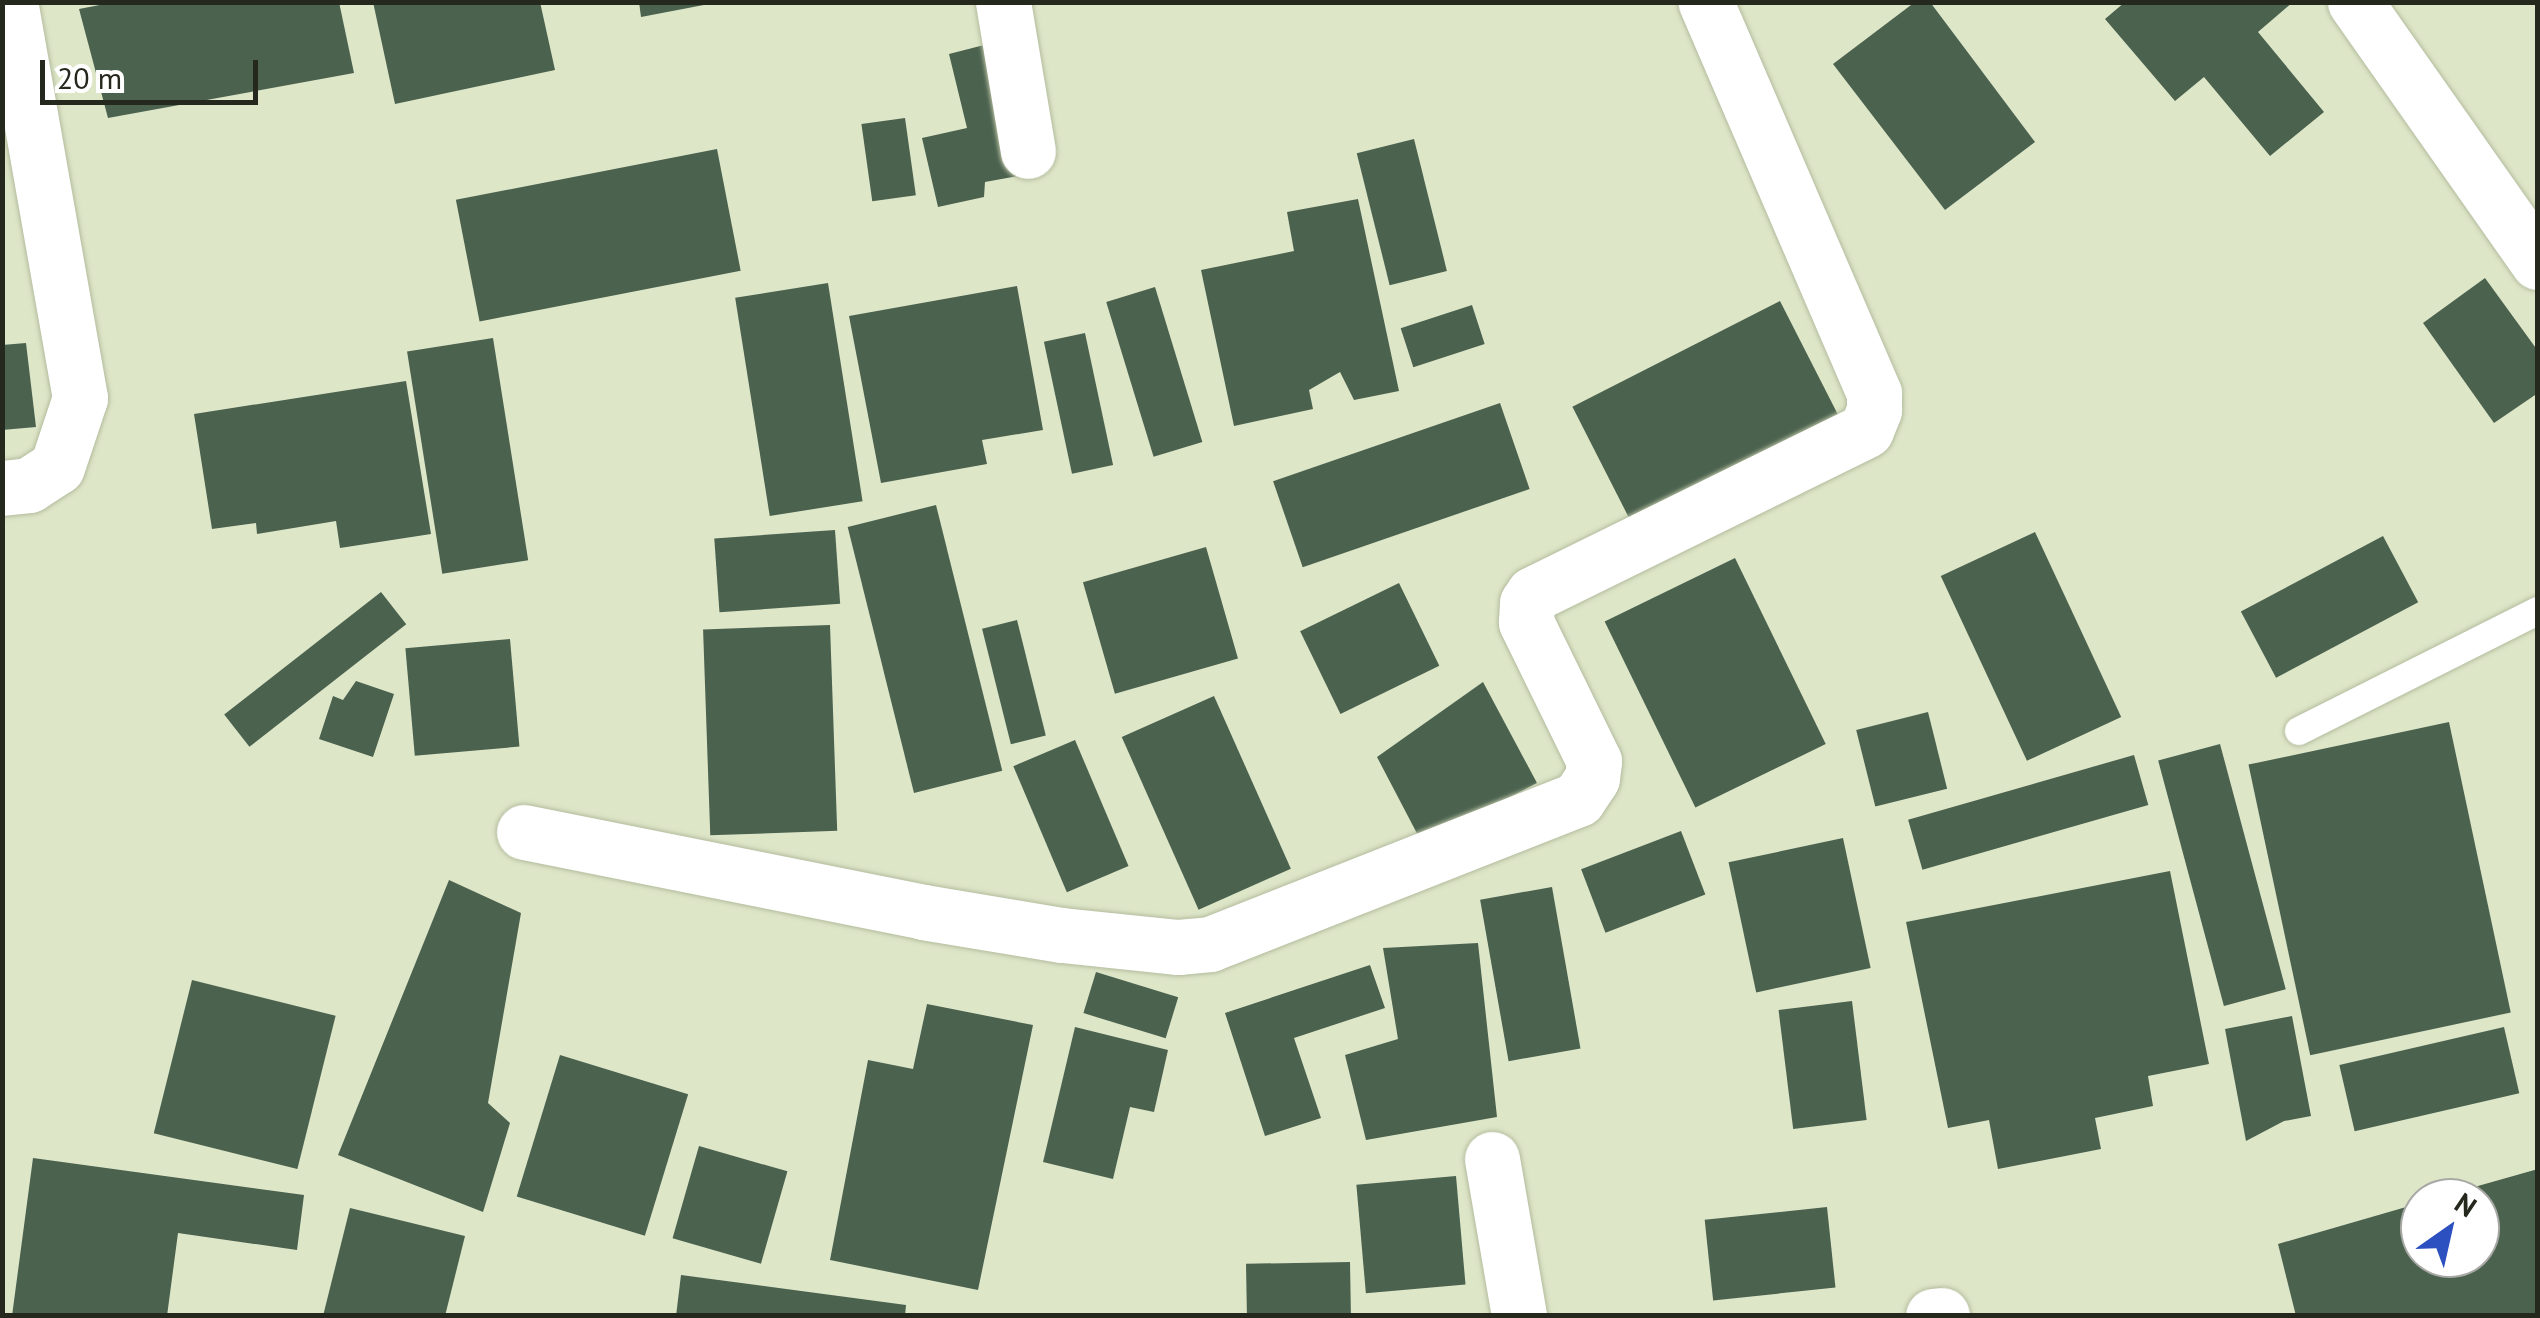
<!DOCTYPE html>
<style>
body{margin:0}
#map{position:relative;width:2540px;height:1318px;overflow:hidden;background:#dee6c8;font-family:"PT Sans",sans-serif}
div>[style]{position:absolute}
.building>*{inset:0;background:#4b624f;transform-origin:0 0}
.roads{filter:drop-shadow(0 0 2px #b3bc9e) drop-shadow(0 0 2px #b3bc9e)}
.service>*{height:28px;margin:-14px;padding:0 14px;transform-origin:14px;border-radius:14px;background:#fff}
.minor>*{height:55px;margin:-27.5px;padding:0 27.5px;transform-origin:27.5px;border-radius:27.5px;background:#fff}
.tertiary>*{height:55px;margin:-27.5px;padding:0 27.5px;transform-origin:27.5px;border-radius:27.5px;background:#fff}
span{translate:-50% -50%;white-space:nowrap;text-align:center;line-height:1.15;-webkit-text-stroke:10px #fff;paint-order:stroke}
.frame{position:absolute;inset:0;border:5px solid #25281d;pointer-events:none}
.north{position:absolute;left:2400px;top:1178px;width:100px;height:100px;box-sizing:border-box;background:#fff;border:2px solid #a8a9a5;border-radius:50%;rotate:34deg;font-size:28px;font-weight:700;line-height:40px;text-align:center;color:#25281d}
.north::after{content:'';display:block;margin:auto;width:35px;height:45px;background:#2c50bf;clip-path:polygon(50% 0,100% 100%,50% 72%,0 100%)}
.scale{position:absolute;left:40px;top:60px;width:218px;height:45px;box-sizing:border-box;border:5px solid #25281d;border-top:0;padding-left:12px;font-size:30px;line-height:35px;white-space:nowrap;color:#25281d;-webkit-text-stroke:8px #fff;paint-order:stroke}
</style>
<div id="map">
<div class="building">
<div style="clip-path:polygon(115px 2px,339px 2px,354px 73px,108px 118px,79px 9px)"></div>
<div style="clip-path:polygon(373px 2px,540px 2px,555px 70px,395px 104px)"></div>
<div style="clip-path:polygon(639px 2px,709px 2px,709px 4px,641px 17px)"></div>
<div style="clip-path:polygon(1915px 2px,1930px 2px,2035px 142px,1945px 210px,1833px 64px)"></div>
<div style="clip-path:polygon(2125px 2px,2293px 2px,2258px 32px,2324px 112px,2270px 156px,2204px 77px,2175px 101px,2105px 19px)"></div>
<div style="clip-path:polygon(988px 44px,1018px 176px,985px 182px,984px 197px,938px 207px,922px 138px,967px 128px,949px 54px)"></div>
<div style="left:905px;top:118px;width:78px;height:44px;rotate:82deg"></div>
<div style="left:1414px;top:139px;width:136px;height:59px;rotate:76deg"></div>
<div style="left:717px;top:149px;width:124px;height:266px;rotate:79deg"></div>
<div style="clip-path:polygon(1358px 199px,1399px 391px,1354px 400px,1340px 372px,1309px 390px,1313px 409px,1234px 426px,1201px 270px,1294px 251px,1287px 212px)"></div>
<div style="clip-path:polygon(2485px 278px,2538px 351px,2538px 393px,2494px 423px,2423px 323px)"></div>
<div style="left:828px;top:283px;width:221px;height:94px;rotate:81deg"></div>
<div style="clip-path:polygon(1017px 286px,1043px 430px,982px 440px,987px 464px,881px 483px,849px 316px)"></div>
<div style="left:1155px;top:287px;width:162px;height:51px;rotate:73deg"></div>
<div style="left:1780px;top:301px;width:139px;height:233px;rotate:63deg"></div>
<div style="left:1472px;top:305px;width:41px;height:75px;rotate:72deg"></div>
<div style="left:1085px;top:333px;width:135px;height:42px;rotate:78deg"></div>
<div style="left:493px;top:338px;width:225px;height:87px;rotate:81deg"></div>
<div style="clip-path:polygon(26px 343px,36px 427px,2px 430px,2px 345px)"></div>
<div style="clip-path:polygon(406px 381px,431px 534px,340px 548px,336px 521px,257px 534px,256px 523px,212px 529px,194px 414px)"></div>
<div style="left:1500px;top:403px;width:91px;height:240px;rotate:71deg"></div>
<div style="left:936px;top:505px;width:274px;height:91px;rotate:76deg"></div>
<div style="left:835px;top:530px;width:74px;height:121px;rotate:86deg"></div>
<div style="left:2035px;top:532px;width:204px;height:104px;rotate:65deg"></div>
<div style="left:2383px;top:536px;width:75px;height:161px;rotate:62deg"></div>
<div style="left:1206px;top:547px;width:116px;height:128px;rotate:74deg"></div>
<div style="left:1735px;top:558px;width:207px;height:145px;rotate:64deg"></div>
<div style="left:1399px;top:583px;width:92px;height:110px;rotate:64deg"></div>
<div style="left:381px;top:592px;width:41px;height:199px;rotate:52deg"></div>
<div style="left:1017px;top:620px;width:119px;height:36px;rotate:76deg"></div>
<div style="left:830px;top:625px;width:206px;height:127px;rotate:88deg"></div>
<div style="left:510px;top:639px;width:108px;height:105px;rotate:85deg"></div>
<div style="clip-path:polygon(356px 681px,394px 694px,373px 757px,319px 739px,333px 696px,343px 700px)"></div>
<div style="clip-path:polygon(1483px 682px,1537px 783px,1422px 843px,1377px 757px)"></div>
<div style="left:1214px;top:696px;width:189px;height:101px;rotate:66deg"></div>
<div style="left:1928px;top:712px;width:79px;height:74px;rotate:76deg"></div>
<div style="left:2449px;top:722px;width:297px;height:205px;rotate:78deg"></div>
<div style="left:1075px;top:740px;width:137px;height:67px;rotate:67deg"></div>
<div style="left:2220px;top:744px;width:254px;height:64px;rotate:75deg"></div>
<div style="left:2134px;top:755px;width:52px;height:235px;rotate:74deg"></div>
<div style="left:1681px;top:831px;width:68px;height:107px;rotate:69deg"></div>
<div style="left:1843px;top:838px;width:133px;height:117px;rotate:78deg"></div>
<div style="clip-path:polygon(2170px 871px,2209px 1064px,2148px 1076px,2153px 1106px,2095px 1118px,2101px 1149px,1998px 1169px,1989px 1120px,1948px 1128px,1906px 922px)"></div>
<div style="clip-path:polygon(449px 880px,521px 913px,488px 1103px,510px 1123px,483px 1212px,338px 1155px)"></div>
<div style="left:1552px;top:887px;width:164px;height:73px;rotate:80deg"></div>
<div style="clip-path:polygon(1478px 943px,1497px 1117px,1366px 1140px,1345px 1055px,1398px 1039px,1383px 948px)"></div>
<div style="clip-path:polygon(1370px 965px,1385px 1008px,1294px 1038px,1321px 1118px,1265px 1136px,1225px 1013px)"></div>
<div style="left:1096px;top:972px;width:86px;height:43px;rotate:17deg"></div>
<div style="left:192px;top:980px;width:148px;height:158px;rotate:14deg"></div>
<div style="left:1852px;top:1001px;width:120px;height:74px;rotate:83deg"></div>
<div style="clip-path:polygon(927px 1004px,1033px 1025px,978px 1290px,830px 1260px,868px 1060px,913px 1069px)"></div>
<div style="clip-path:polygon(2292px 1016px,2311px 1116px,2284px 1121px,2246px 1141px,2225px 1029px)"></div>
<div style="clip-path:polygon(1075px 1027px,1168px 1050px,1154px 1112px,1130px 1107px,1113px 1179px,1043px 1162px)"></div>
<div style="left:2504px;top:1027px;width:68px;height:169px;rotate:77deg"></div>
<div style="left:560px;top:1055px;width:134px;height:148px;rotate:17deg"></div>
<div style="left:699px;top:1146px;width:92px;height:96px;rotate:16deg"></div>
<div style="clip-path:polygon(33px 1158px,304px 1195px,297px 1250px,178px 1233px,167px 1316px,12px 1316px)"></div>
<div style="clip-path:polygon(2538px 1169px,2538px 1316px,2296px 1316px,2278px 1244px,2420px 1203px,2420px 1258px,2480px 1258px,2480px 1198px,2439px 1197px)"></div>
<div style="left:1456px;top:1176px;width:109px;height:100px;rotate:85deg"></div>
<div style="left:1827px;top:1207px;width:81px;height:123px;rotate:84deg"></div>
<div style="clip-path:polygon(350px 1208px,465px 1236px,445px 1316px,323px 1316px)"></div>
<div style="left:1350px;top:1262px;width:54px;height:104px;rotate:89deg"></div>
<div style="clip-path:polygon(681px 1275px,906px 1305px,905px 1316px,676px 1316px)"></div>
</div>
<div class="roads">
<div class="service">
<div style="left:2299px;top:731px;width:267px;rotate:-26.7deg"></div>
</div>
<div class="minor">
<div style="left:1003px;top:2px;width:151px;rotate:80.5deg"></div>
<div style="left:2px;top:488px;width:27px;rotate:-6deg"></div>
<div style="left:29px;top:485px;width:33px;rotate:-33deg"></div>
<div style="left:57px;top:467px;width:73px;rotate:-71.6deg"></div>
<div style="left:80px;top:398px;width:402px;rotate:-100deg"></div>
<div style="left:524px;top:832px;width:407px;rotate:11.3deg"></div>
<div style="left:923px;top:912px;width:141px;rotate:9.4deg"></div>
<div style="left:1062px;top:935px;width:117px;rotate:5.9deg"></div>
<div style="left:1178px;top:947px;width:32px;rotate:-5deg"></div>
<div style="left:1210px;top:944px;width:396px;rotate:-21.5deg"></div>
<div style="left:1578px;top:799px;width:25px;rotate:-56deg"></div>
<div style="left:1592px;top:778px;width:17px;rotate:-83deg"></div>
<div style="left:1594px;top:761px;width:155px;rotate:-116.1deg"></div>
<div style="left:1526px;top:622px;width:19px;rotate:-87deg"></div>
<div style="left:1527px;top:603px;width:11px;rotate:-56deg"></div>
<div style="left:1533px;top:594px;width:371px;rotate:-26.2deg"></div>
<div style="left:1866px;top:430px;width:22px;rotate:-68deg"></div>
<div style="left:1874px;top:410px;width:17px;rotate:-90deg"></div>
<div style="left:1874px;top:393px;width:426px;rotate:-113.3deg"></div>
<div style="left:1492px;top:1159px;width:159px;rotate:80.2deg"></div>
<div style="left:1933px;top:1316px;width:9px;rotate:-6deg"></div>
</div>
<div class="tertiary">
<div style="left:2355px;top:2px;width:318px;rotate:54.9deg"></div>
</div>
</div>
<div class="frame"></div>
<div class="north">N</div>
<div class="scale">20 m</div>
</div>
